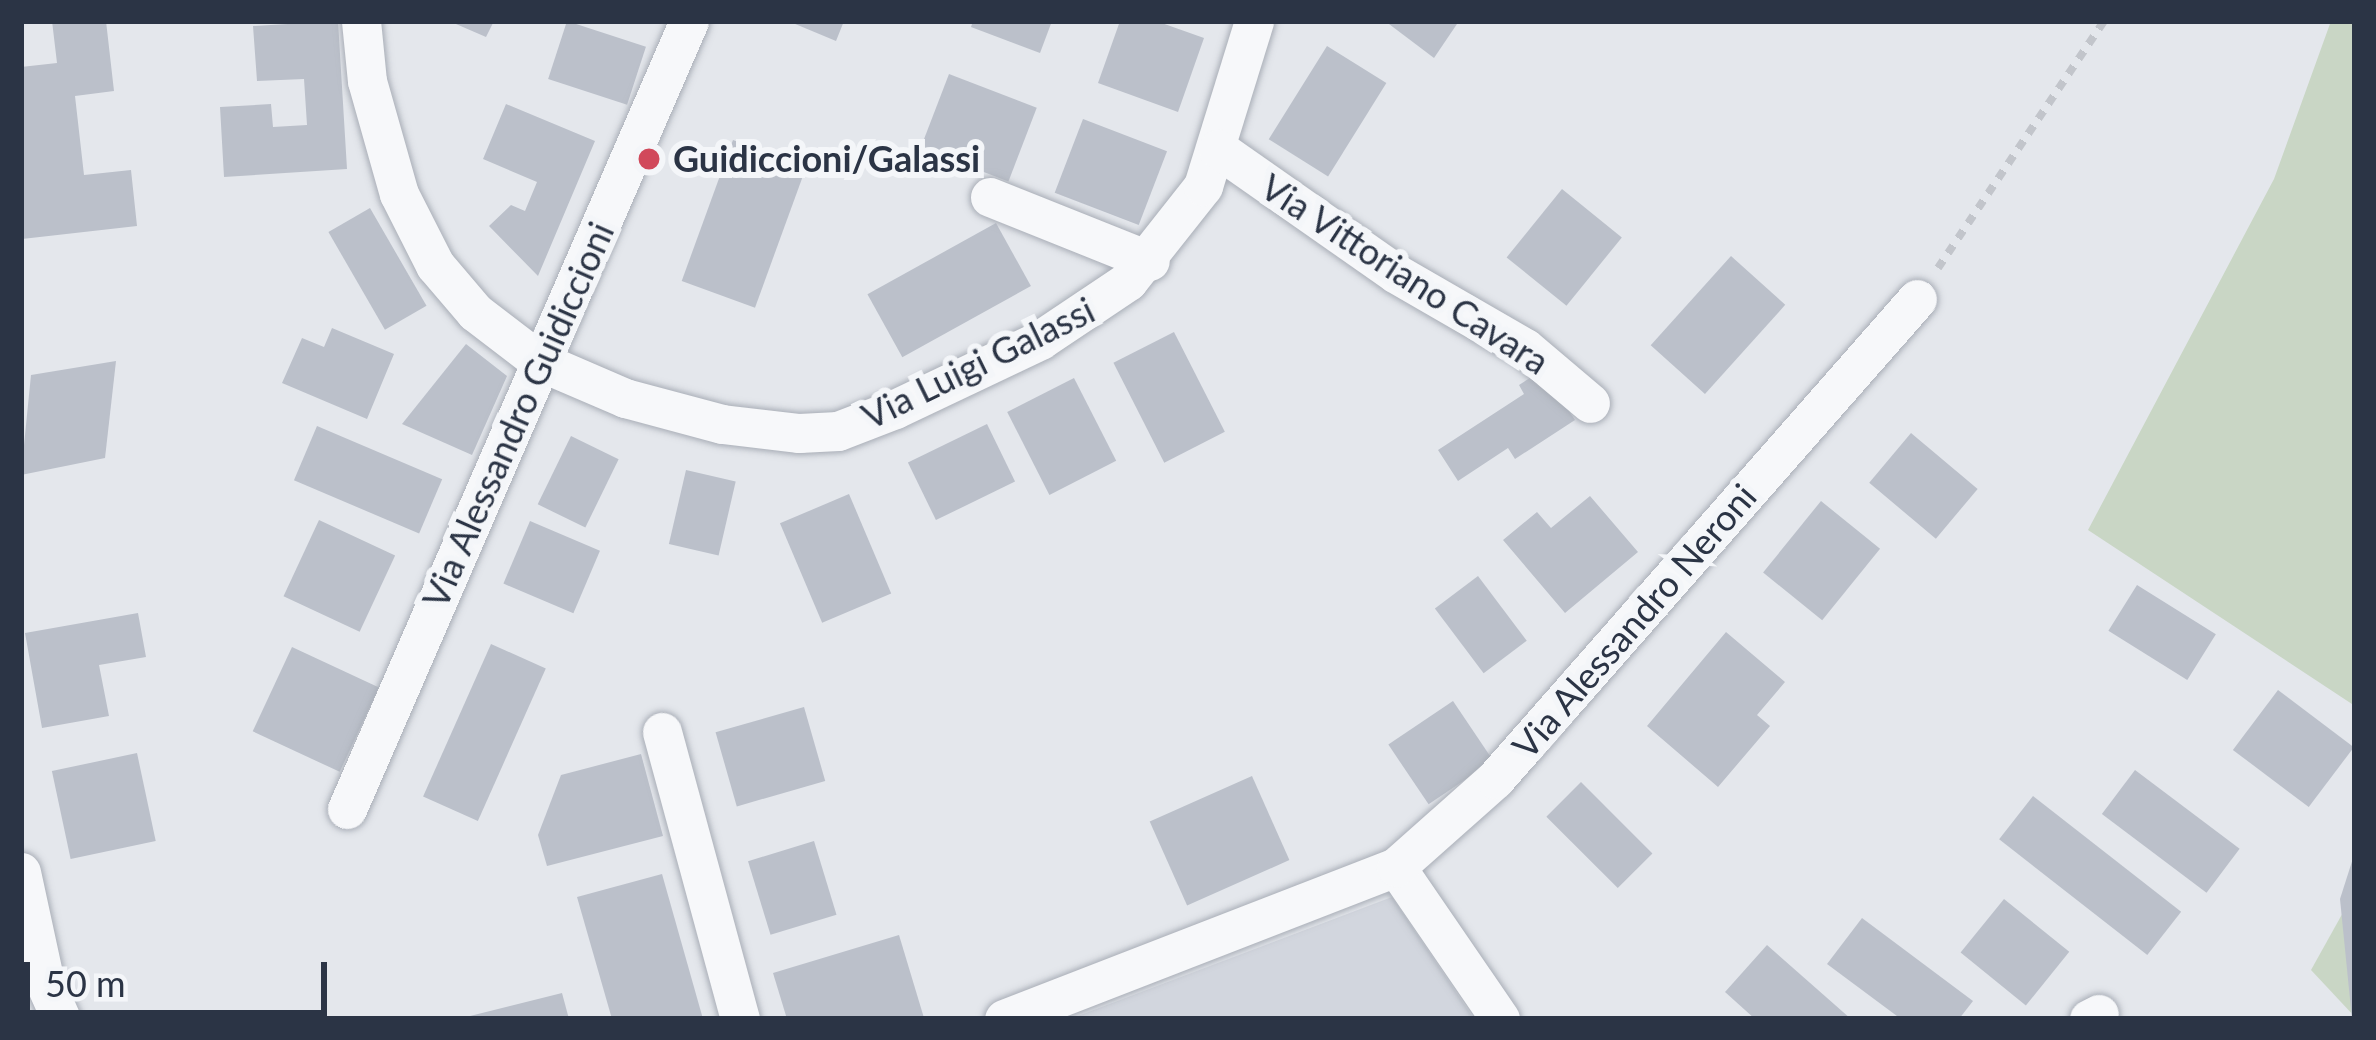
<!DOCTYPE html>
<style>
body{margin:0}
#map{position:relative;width:2376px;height:1040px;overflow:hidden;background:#e4e7ec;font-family:Lato,sans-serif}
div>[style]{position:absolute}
.built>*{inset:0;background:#d2d6de}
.green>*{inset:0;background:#c9d6c5}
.building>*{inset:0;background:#bbc0ca;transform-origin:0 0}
.path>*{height:8px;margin-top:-4px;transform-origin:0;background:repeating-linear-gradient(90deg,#c2c5cb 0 9px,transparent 0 18px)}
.roads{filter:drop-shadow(0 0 3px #a9aeb7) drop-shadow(0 0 3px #a9aeb7)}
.street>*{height:39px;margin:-19.5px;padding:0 19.5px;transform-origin:19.5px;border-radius:19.5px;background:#f7f8fa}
.dots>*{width:33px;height:33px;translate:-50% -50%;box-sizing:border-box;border:6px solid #f4f6f9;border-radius:50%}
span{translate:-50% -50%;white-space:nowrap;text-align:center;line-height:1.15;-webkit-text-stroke:12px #f4f6f9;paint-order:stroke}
.poi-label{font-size:36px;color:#2b3445;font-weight:700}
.left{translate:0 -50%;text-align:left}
.street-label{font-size:36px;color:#2b3445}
.frame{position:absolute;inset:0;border:24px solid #2b3445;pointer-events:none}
.scale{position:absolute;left:24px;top:962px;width:303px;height:54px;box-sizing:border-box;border:6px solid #2b3445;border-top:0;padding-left:15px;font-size:36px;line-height:42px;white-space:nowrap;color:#2b3445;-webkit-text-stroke:9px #f4f6f9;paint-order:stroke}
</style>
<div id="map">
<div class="built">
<div style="clip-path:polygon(1392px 897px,1474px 1019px,1070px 1019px)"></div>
</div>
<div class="green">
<div style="clip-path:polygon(2331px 21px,2355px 21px,2355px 706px,2088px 530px,2274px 179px)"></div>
<div style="clip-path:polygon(2355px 891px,2355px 1017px,2311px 970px)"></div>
</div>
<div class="building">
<div style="clip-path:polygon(52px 21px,106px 21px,114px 91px,75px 96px,84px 175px,131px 170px,137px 226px,22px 239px,21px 67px,57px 63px)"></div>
<div style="clip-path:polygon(338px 21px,347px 169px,224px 177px,220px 107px,271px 104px,273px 127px,307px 125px,304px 79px,257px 81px,253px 26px)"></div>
<div style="clip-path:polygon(449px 21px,494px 21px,486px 37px)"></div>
<div style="left:567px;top:21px;width:83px;height:61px;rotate:18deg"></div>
<div style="clip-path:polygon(788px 21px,844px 21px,836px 41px)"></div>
<div style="clip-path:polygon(973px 21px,1052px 21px,1040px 53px,971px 27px)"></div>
<div style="clip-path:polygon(1120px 21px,1156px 21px,1204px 38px,1178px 112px,1098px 83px)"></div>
<div style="clip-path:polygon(1385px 21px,1459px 21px,1434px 58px)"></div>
<div style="left:1327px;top:46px;width:70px;height:110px;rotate:32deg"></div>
<div style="left:949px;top:74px;width:94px;height:79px;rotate:21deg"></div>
<div style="clip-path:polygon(506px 104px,595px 141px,538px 276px,489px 226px,511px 205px,525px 211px,537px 182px,483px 159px)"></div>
<div style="left:1083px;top:119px;width:90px;height:79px;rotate:21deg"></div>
<div style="left:733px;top:140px;width:78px;height:150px;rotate:20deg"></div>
<div style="left:1562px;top:189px;width:77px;height:88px;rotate:39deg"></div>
<div style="left:370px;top:208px;width:113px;height:48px;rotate:60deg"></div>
<div style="left:996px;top:223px;width:72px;height:147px;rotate:61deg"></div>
<div style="left:1731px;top:256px;width:73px;height:120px;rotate:42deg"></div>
<div style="clip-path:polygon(332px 328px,394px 354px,367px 419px,282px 383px,302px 338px,324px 347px)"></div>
<div style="left:1174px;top:332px;width:112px;height:68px;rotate:63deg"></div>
<div style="clip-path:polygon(466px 344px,507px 376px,472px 455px,402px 424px)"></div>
<div style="clip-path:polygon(116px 361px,105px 458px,21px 475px,31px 375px)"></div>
<div style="clip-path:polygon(1542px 370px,1575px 420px,1515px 459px,1508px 448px,1458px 481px,1438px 450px,1524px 394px,1519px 385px)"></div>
<div style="left:1074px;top:378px;width:93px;height:75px;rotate:63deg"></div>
<div style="left:987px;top:424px;width:64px;height:88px;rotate:64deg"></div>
<div style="left:317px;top:426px;width:136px;height:59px;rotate:23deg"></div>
<div style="left:1911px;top:433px;width:87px;height:65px;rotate:40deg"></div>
<div style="left:571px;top:436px;width:53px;height:76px;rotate:26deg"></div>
<div style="left:686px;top:470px;width:51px;height:76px;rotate:13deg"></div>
<div style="left:849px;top:494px;width:108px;height:75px;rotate:67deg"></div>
<div style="clip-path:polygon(1590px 496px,1638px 552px,1565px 613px,1503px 540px,1537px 512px,1551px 528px)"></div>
<div style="left:1821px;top:501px;width:76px;height:92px;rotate:39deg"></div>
<div style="left:319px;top:520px;width:84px;height:84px;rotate:25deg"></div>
<div style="left:530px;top:521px;width:76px;height:68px;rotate:23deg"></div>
<div style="left:1478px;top:576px;width:81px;height:54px;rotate:53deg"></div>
<div style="left:2137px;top:585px;width:93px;height:54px;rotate:32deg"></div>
<div style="clip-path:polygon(138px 613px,146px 657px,99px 665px,109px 716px,42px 728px,25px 633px)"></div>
<div style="clip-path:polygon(1726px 632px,1785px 682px,1757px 715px,1770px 726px,1718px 787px,1647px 726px)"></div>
<div style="left:491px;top:644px;width:60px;height:167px;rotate:24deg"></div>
<div style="left:292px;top:647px;width:96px;height:93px;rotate:25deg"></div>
<div style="left:2278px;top:690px;width:95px;height:75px;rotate:37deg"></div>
<div style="left:1453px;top:701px;width:72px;height:78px;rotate:56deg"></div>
<div style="left:804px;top:707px;width:77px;height:92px;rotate:74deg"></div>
<div style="left:137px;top:753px;width:90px;height:87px;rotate:78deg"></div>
<div style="clip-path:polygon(641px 754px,663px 836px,547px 866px,538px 835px,561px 775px)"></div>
<div style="left:2135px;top:770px;width:131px;height:55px;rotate:37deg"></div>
<div style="left:1252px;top:776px;width:92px;height:112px;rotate:66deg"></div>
<div style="left:1581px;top:782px;width:101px;height:49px;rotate:45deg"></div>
<div style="left:2033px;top:796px;width:188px;height:55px;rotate:38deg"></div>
<div style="left:814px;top:841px;width:77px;height:69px;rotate:73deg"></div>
<div style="clip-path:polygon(2355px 852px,2355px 1019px,2352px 1019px,2340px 899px)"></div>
<div style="clip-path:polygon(662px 874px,703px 1019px,612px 1019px,577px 897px)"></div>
<div style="left:2004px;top:899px;width:84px;height:69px;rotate:39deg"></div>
<div style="clip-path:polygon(1862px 918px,1973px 1001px,1959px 1019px,1901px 1019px,1827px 964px)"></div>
<div style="clip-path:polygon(899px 935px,924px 1018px,787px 1019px,773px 973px)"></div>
<div style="clip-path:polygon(1767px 945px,1851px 1019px,1755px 1019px,1725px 992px)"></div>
<div style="clip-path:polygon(562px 993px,569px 1019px,466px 1019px,466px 1017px)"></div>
</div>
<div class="path">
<div style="left:1938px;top:268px;width:298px;rotate:-56.1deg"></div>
</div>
<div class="roads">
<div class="street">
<div style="left:361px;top:21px;width:60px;rotate:84.3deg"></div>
<div style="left:367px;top:81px;width:117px;rotate:74.2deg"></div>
<div style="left:399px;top:194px;width:80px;rotate:63.1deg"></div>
<div style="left:435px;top:265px;width:62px;rotate:49.6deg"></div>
<div style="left:475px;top:312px;width:81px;rotate:37.4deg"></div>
<div style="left:539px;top:361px;width:94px;rotate:23.3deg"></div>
<div style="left:625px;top:398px;width:100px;rotate:15deg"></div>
<div style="left:722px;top:424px;width:78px;rotate:6.7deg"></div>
<div style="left:799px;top:433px;width:39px;rotate:-3deg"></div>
<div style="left:838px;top:431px;width:61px;rotate:-21.1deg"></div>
<div style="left:895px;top:409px;width:161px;rotate:-25.4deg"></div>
<div style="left:1040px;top:340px;width:106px;rotate:-33.8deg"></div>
<div style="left:1128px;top:281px;width:121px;rotate:-51.7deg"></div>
<div style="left:1203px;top:186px;width:173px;rotate:-72.8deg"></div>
<div style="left:1218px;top:149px;width:216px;rotate:35deg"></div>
<div style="left:1395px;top:273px;width:150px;rotate:30deg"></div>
<div style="left:1525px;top:348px;width:85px;rotate:40.2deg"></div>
<div style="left:990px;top:197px;width:172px;rotate:21.8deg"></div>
<div style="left:662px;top:732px;width:297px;rotate:74.8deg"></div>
<div style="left:347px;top:809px;width:859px;rotate:-66.54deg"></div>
<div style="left:1396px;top:867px;width:184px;rotate:55.6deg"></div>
<div style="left:21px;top:872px;width:114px;rotate:77.8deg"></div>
<div style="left:45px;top:983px;width:39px;rotate:66deg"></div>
<div style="left:1004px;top:1019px;width:420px;rotate:-21.2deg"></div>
<div style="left:1396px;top:867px;width:132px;rotate:-41.6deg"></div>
<div style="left:1495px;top:779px;width:639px;rotate:-48.68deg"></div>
<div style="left:2089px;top:1019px;width:11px;rotate:-27deg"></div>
</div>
</div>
<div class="dots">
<div style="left:649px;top:159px;background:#d1495b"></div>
</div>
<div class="poi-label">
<span class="left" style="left:673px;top:159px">Guidiccioni/Galassi</span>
</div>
<div class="street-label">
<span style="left:1405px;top:274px;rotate:33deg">Via Vittoriano Cavara</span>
<span style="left:978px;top:363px;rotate:-26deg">Via Luigi Galassi</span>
<span style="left:518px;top:415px;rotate:-66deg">Via Alessandro Guidiccioni</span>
<span style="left:1634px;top:621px;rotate:-49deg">Via Alessandro Neroni</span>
</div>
<div class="frame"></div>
<div class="scale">50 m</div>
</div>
